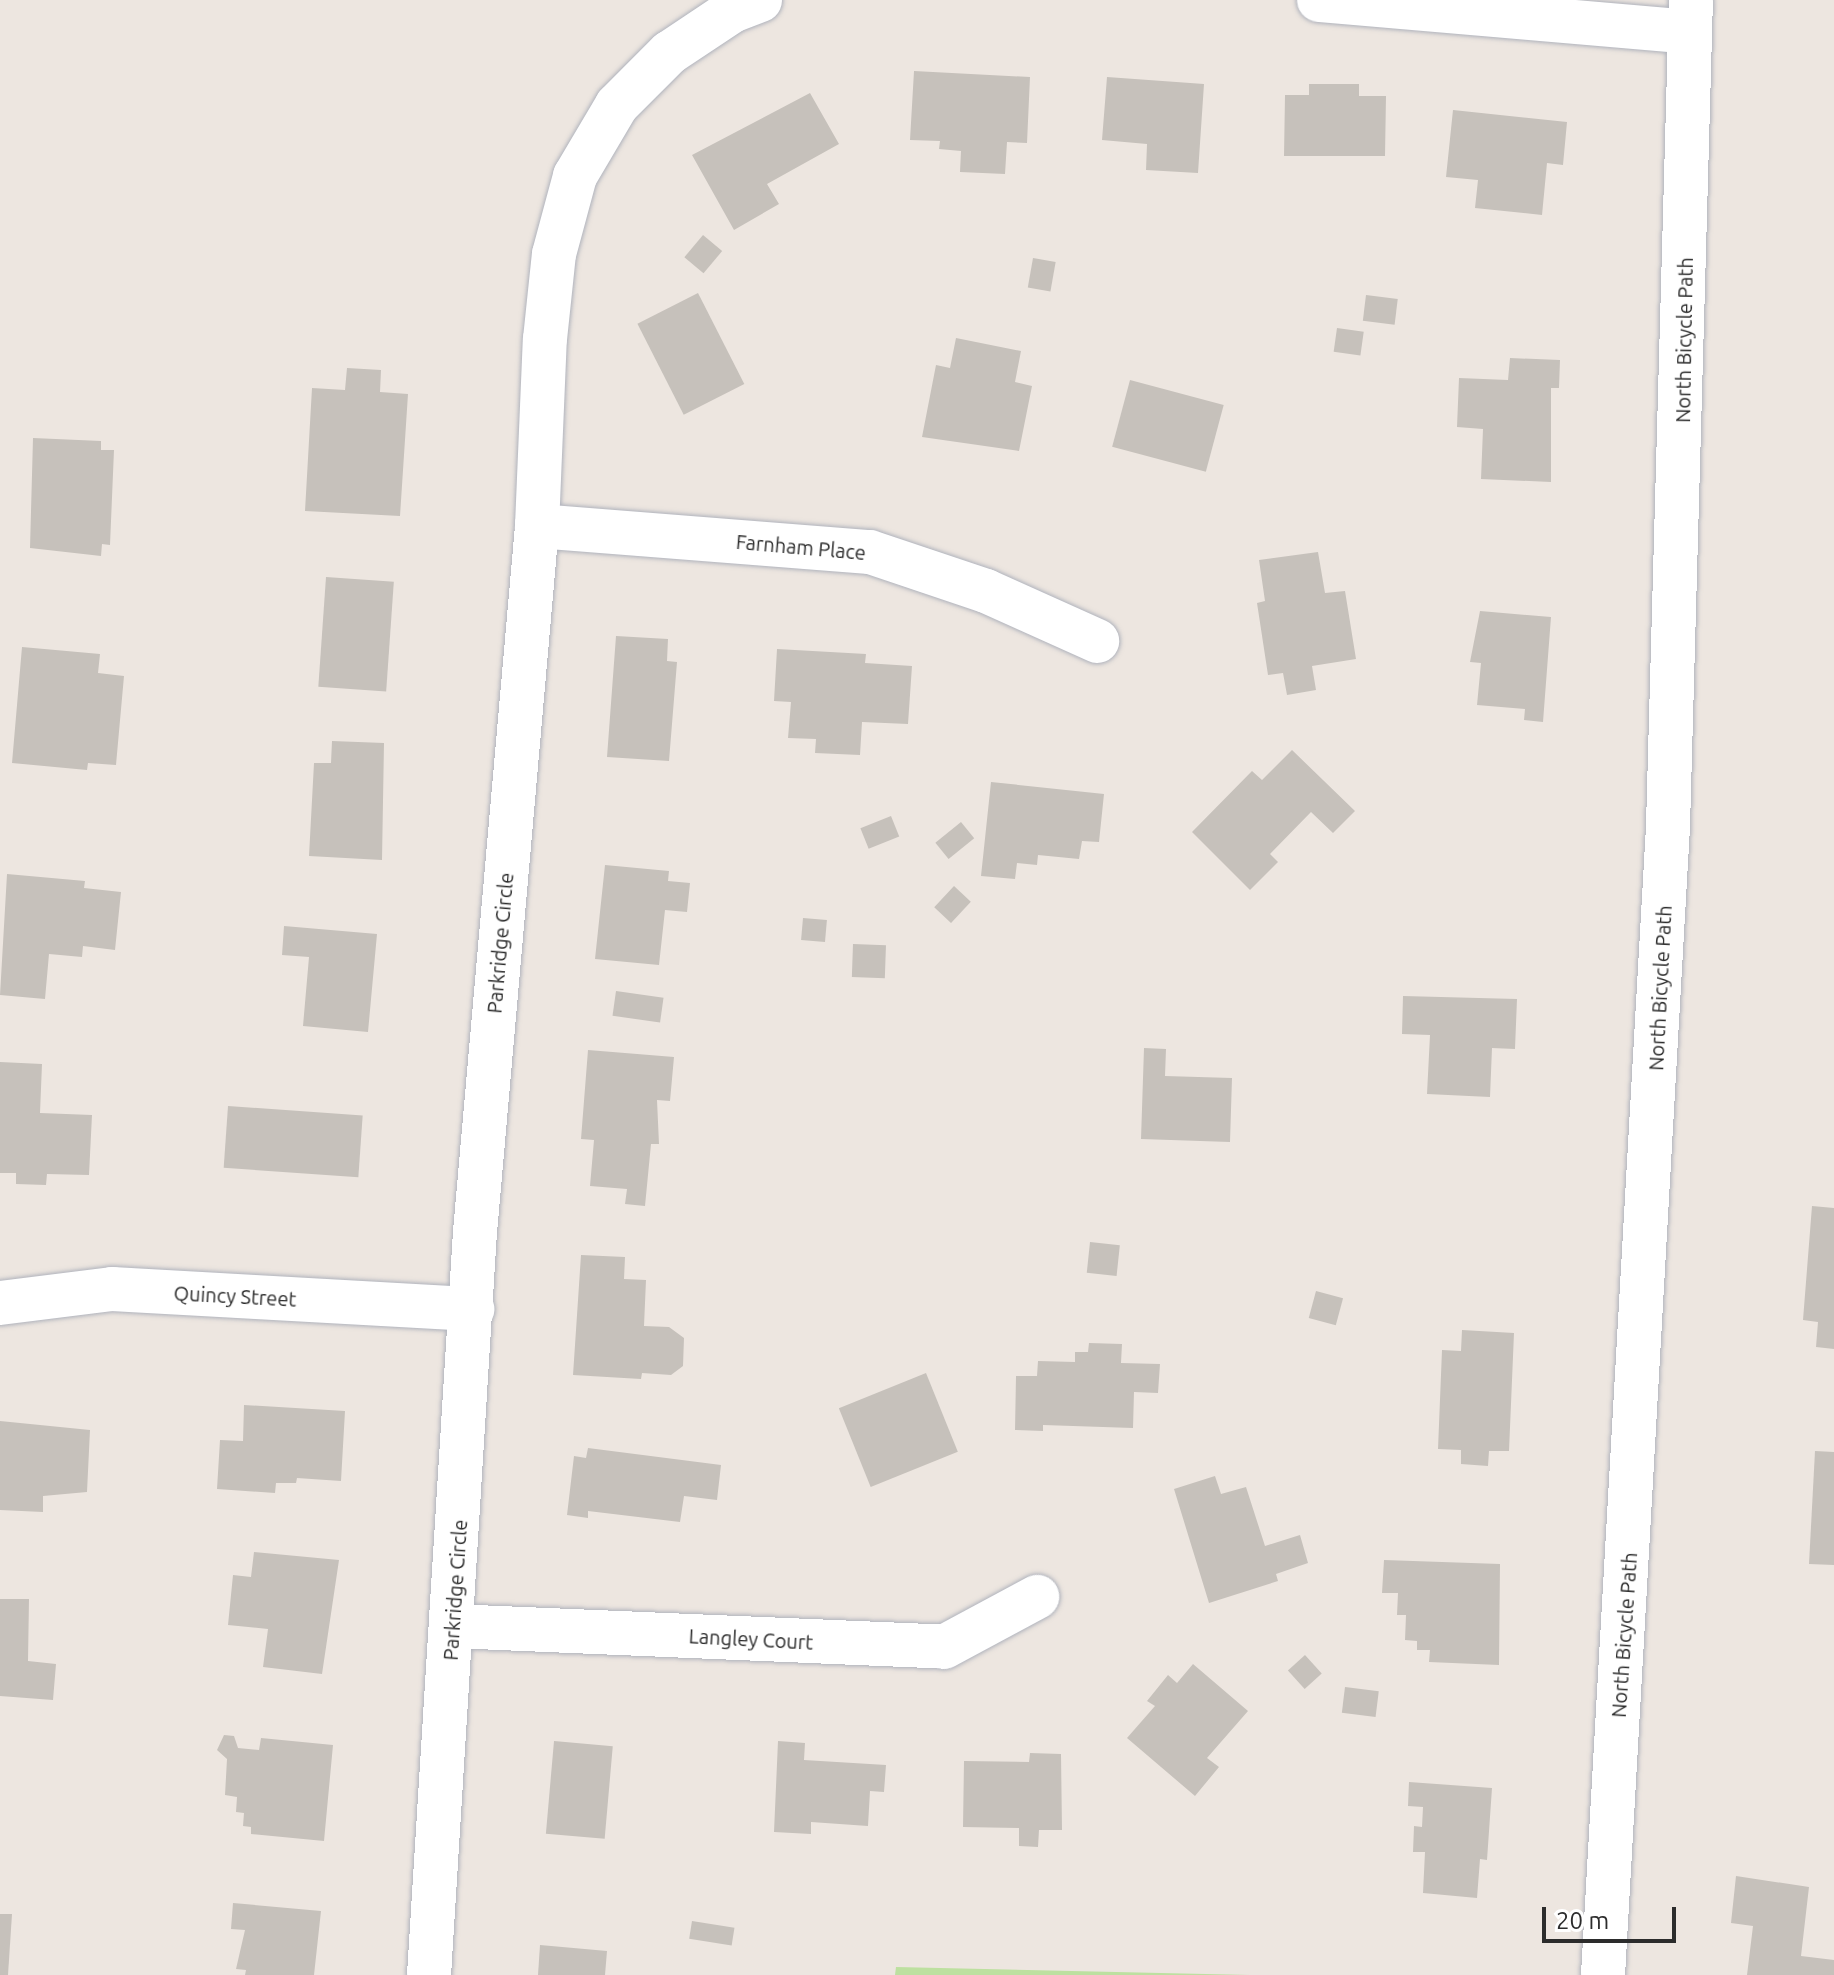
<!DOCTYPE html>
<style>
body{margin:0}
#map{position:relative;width:1834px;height:1975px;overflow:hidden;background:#ede6e0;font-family:Ubuntu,sans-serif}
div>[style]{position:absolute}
.green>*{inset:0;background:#bde0a0}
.building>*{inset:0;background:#c6c1bb;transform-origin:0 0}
.roads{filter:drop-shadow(0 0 2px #b0b3bc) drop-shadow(0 0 2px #b0b3bc)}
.minor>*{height:44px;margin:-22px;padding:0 22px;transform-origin:22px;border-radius:22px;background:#fff}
.tertiary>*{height:44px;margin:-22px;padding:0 22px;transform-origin:22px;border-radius:22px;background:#fff}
span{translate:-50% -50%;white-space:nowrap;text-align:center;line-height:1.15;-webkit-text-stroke:6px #fff;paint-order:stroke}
.street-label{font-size:20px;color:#2c2c2c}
.scale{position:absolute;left:1542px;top:1907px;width:134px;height:36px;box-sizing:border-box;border:4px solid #2c2c2c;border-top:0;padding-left:10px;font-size:24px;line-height:28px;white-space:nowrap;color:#2c2c2c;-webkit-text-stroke:6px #fff;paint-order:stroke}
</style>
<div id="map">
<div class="green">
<div style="clip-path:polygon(896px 1967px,1250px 1975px,895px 1975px)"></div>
</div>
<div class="building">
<div style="clip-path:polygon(914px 71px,1030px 77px,1027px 143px,1007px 142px,1005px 174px,960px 172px,961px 151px,939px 149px,940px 141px,910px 140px)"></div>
<div style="clip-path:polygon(1107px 77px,1204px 84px,1198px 173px,1146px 170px,1147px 144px,1102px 140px)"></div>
<div style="clip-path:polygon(1309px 84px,1359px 84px,1359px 96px,1386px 96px,1385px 156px,1284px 156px,1285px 95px,1309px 95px)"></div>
<div style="clip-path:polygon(810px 93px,839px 144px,767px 184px,779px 204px,734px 230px,692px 155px)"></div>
<div style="clip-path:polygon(1453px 110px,1567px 122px,1563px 165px,1547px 163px,1542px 215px,1475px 208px,1478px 180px,1446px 177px)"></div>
<div style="left:703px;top:235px;width:25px;height:29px;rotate:40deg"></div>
<div style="left:1033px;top:258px;width:23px;height:30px;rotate:10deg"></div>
<div style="left:698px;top:293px;width:102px;height:68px;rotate:63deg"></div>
<div style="left:1366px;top:295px;width:32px;height:26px;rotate:7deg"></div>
<div style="left:1337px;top:328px;width:27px;height:24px;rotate:8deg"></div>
<div style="clip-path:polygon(956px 338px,1021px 351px,1015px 382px,1032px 386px,1019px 451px,922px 437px,936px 365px,950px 368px)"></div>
<div style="clip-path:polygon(1510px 358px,1560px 360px,1559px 388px,1551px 388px,1551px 482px,1481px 479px,1483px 429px,1457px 427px,1459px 378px,1508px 380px)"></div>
<div style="clip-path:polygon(347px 368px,381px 370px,380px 392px,408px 394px,400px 516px,305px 511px,312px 388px,345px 390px)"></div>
<div style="left:1130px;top:380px;width:97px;height:69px;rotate:15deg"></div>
<div style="clip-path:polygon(33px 438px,101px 441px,101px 450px,114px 450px,110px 545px,102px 544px,101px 556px,30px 548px)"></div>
<div style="clip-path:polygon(1318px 552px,1325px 593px,1345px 591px,1356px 659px,1312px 666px,1316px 690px,1287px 695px,1283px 673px,1268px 675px,1257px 603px,1265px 601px,1259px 560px)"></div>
<div style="left:326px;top:577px;width:68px;height:110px;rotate:4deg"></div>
<div style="clip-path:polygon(1480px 611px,1551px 617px,1543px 722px,1524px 720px,1525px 709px,1477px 705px,1481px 663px,1470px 662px)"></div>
<div style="clip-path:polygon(616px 636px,668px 639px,667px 661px,677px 662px,669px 761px,607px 757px)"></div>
<div style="clip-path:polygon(22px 647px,100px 654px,98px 673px,124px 676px,116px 765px,88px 763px,87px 770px,12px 763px)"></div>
<div style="clip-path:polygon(777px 649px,866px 654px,865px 663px,912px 666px,908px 724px,862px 722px,860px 755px,815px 753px,816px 739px,788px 738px,791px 702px,774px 701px)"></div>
<div style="clip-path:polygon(332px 741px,384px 743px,382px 860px,309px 856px,314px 763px,331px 763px)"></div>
<div style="clip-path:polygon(1292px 750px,1355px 811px,1333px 833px,1311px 812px,1270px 854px,1278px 862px,1250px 890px,1192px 832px,1252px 771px,1262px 780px)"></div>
<div style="clip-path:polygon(991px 782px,1104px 794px,1099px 842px,1082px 841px,1079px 859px,1038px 855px,1037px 865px,1017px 863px,1015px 879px,981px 876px)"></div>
<div style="left:891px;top:816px;width:22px;height:33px;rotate:68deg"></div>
<div style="left:961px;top:822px;width:21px;height:33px;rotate:51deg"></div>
<div style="clip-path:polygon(605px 865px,669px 871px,668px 881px,690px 883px,687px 912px,665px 910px,659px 965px,595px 959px)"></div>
<div style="clip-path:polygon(7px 874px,85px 881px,84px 888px,121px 892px,115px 950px,83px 946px,82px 957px,49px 954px,45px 999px,0 995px)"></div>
<div style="left:954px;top:886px;width:23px;height:29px;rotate:43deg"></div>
<div style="left:803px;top:918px;width:24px;height:22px;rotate:5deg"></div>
<div style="clip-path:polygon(284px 926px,377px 934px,368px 1032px,303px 1026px,309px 957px,282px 955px)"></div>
<div style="left:853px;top:944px;width:33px;height:33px;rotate:2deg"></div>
<div style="left:616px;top:991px;width:48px;height:25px;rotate:8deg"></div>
<div style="clip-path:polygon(1403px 996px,1517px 999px,1515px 1049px,1492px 1048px,1490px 1097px,1427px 1094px,1430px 1035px,1402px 1034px)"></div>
<div style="clip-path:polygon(1144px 1048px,1166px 1049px,1165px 1076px,1232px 1078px,1230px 1142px,1141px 1139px)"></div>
<div style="clip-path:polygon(588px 1050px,674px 1057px,670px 1101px,657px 1100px,659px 1144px,651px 1144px,645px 1206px,625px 1204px,627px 1189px,590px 1186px,594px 1140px,581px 1139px)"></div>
<div style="clip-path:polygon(0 1062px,42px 1064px,40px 1113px,92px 1115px,89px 1175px,47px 1174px,46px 1185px,16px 1184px,16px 1173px,0 1173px)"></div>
<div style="left:228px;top:1106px;width:135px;height:62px;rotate:4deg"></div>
<div style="clip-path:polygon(1812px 1206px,1834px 1208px,1834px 1349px,1816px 1347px,1818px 1322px,1803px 1320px)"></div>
<div style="left:1090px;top:1242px;width:30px;height:31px;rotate:6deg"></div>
<div style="clip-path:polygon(581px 1255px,625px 1257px,624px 1279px,646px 1280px,644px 1326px,669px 1327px,684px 1338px,683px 1366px,671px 1375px,642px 1373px,641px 1379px,573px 1375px)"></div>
<div style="left:1316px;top:1291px;width:28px;height:28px;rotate:15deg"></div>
<div style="clip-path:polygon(1462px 1330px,1514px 1333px,1509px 1451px,1489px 1451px,1488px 1466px,1461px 1464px,1461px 1450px,1438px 1449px,1442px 1350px,1461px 1351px)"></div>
<div style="clip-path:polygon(1089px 1343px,1122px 1344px,1121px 1363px,1160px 1364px,1158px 1393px,1134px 1392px,1133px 1428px,1043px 1425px,1043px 1431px,1015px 1430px,1016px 1376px,1037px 1376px,1038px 1361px,1075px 1362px,1075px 1352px,1088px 1352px)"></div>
<div style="left:926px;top:1373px;width:85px;height:94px;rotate:68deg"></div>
<div style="clip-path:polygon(244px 1405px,345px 1411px,341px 1481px,297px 1478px,296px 1483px,276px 1483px,275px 1493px,217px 1489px,220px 1440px,243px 1441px)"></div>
<div style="clip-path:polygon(0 1421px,90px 1430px,87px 1492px,43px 1496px,43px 1512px,0 1510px)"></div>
<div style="clip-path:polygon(588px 1448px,721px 1465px,717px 1500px,684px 1496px,680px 1522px,588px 1511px,588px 1518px,567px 1515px,574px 1456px,586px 1458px)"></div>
<div style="clip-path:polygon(1815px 1451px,1834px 1452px,1834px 1565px,1809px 1564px)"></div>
<div style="clip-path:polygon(1215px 1476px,1221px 1494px,1246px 1487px,1265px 1546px,1300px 1535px,1308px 1563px,1276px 1574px,1278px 1581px,1209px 1603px,1174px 1489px)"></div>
<div style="clip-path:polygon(254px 1552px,339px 1560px,322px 1674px,263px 1667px,268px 1629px,228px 1625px,233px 1575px,251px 1577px)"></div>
<div style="clip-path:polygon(1384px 1560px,1500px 1564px,1499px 1665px,1429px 1662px,1430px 1650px,1417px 1650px,1417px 1641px,1405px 1640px,1406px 1615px,1397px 1615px,1398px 1593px,1382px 1593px)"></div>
<div style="clip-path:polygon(0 1599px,29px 1599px,28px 1661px,56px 1664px,53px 1700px,0 1696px)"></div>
<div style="left:1305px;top:1655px;width:25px;height:23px;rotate:48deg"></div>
<div style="clip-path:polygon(1193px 1664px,1248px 1711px,1207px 1758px,1219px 1767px,1195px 1796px,1127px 1738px,1155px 1706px,1147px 1701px,1168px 1675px,1177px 1683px)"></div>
<div style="left:1345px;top:1687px;width:34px;height:26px;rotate:7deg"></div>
<div style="clip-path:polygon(224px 1735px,234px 1736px,238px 1748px,259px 1750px,261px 1738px,333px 1745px,324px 1841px,251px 1834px,251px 1827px,243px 1826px,244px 1813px,236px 1812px,237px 1797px,225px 1795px,227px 1759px,217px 1750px)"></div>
<div style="left:554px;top:1741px;width:59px;height:93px;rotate:5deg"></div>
<div style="clip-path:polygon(778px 1741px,805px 1743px,804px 1760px,886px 1765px,884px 1792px,870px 1791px,868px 1826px,811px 1822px,811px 1834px,774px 1832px)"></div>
<div style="clip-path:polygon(1030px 1753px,1061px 1754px,1062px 1830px,1039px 1830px,1038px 1847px,1019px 1846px,1019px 1828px,963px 1827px,964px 1761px,1029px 1762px)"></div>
<div style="clip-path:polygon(1409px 1782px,1492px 1788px,1487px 1860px,1480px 1859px,1477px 1898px,1423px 1893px,1425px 1852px,1413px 1852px,1414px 1826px,1422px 1827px,1423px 1807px,1408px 1806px)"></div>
<div style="clip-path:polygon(1736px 1876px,1809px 1887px,1801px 1956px,1834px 1960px,1834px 1975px,1747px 1975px,1753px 1926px,1731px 1923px)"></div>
<div style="clip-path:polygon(233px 1903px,321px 1911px,314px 1975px,245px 1975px,246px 1970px,236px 1969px,245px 1930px,231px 1929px)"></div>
<div style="clip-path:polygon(0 1914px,12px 1914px,8px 1975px,0 1975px)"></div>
<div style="left:692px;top:1921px;width:43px;height:18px;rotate:9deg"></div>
<div style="clip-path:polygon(540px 1945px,607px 1951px,605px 1975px,538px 1975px)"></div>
</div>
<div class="roads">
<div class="minor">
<div style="left:1319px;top:0;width:371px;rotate:4.9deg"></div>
<div style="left:537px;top:526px;width:334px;rotate:4.5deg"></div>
<div style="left:870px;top:552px;width:122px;rotate:18.6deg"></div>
<div style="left:986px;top:591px;width:122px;rotate:24.2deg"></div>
<div style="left:0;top:1303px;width:113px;rotate:-7.1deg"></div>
<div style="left:112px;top:1289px;width:361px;rotate:3.2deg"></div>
<div style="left:452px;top:1626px;width:492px;rotate:2.4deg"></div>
<div style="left:944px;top:1647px;width:106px;rotate:-28.3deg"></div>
<div style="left:429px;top:1975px;width:744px;rotate:-86.46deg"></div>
<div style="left:475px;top:1232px;width:709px;rotate:-84.98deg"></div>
<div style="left:537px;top:526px;width:187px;rotate:-87.6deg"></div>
<div style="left:545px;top:339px;width:85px;rotate:-84deg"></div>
<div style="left:554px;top:254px;width:81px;rotate:-74.9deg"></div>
<div style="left:575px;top:176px;width:82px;rotate:-59.4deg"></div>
<div style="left:617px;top:105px;width:74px;rotate:-45deg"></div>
<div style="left:669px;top:53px;width:76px;rotate:-33.7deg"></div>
<div style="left:732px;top:11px;width:30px;rotate:-21deg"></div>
</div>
<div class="tertiary">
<div style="left:1603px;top:1975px;width:1151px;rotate:-86.76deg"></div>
<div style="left:1668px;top:826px;width:826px;rotate:-88.41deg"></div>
</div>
</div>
<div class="street-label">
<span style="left:1684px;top:340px;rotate:-89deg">North Bicycle Path</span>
<span style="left:801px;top:547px;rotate:5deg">Farnham Place</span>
<span style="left:500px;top:943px;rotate:-85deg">Parkridge Circle</span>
<span style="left:1660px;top:988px;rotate:-87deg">North Bicycle Path</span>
<span style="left:235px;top:1296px;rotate:3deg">Quincy Street</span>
<span style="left:455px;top:1590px;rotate:-86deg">Parkridge Circle</span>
<span style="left:1624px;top:1635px;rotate:-86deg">North Bicycle Path</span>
<span style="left:751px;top:1639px;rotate:3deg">Langley Court</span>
</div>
<div class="scale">20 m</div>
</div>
